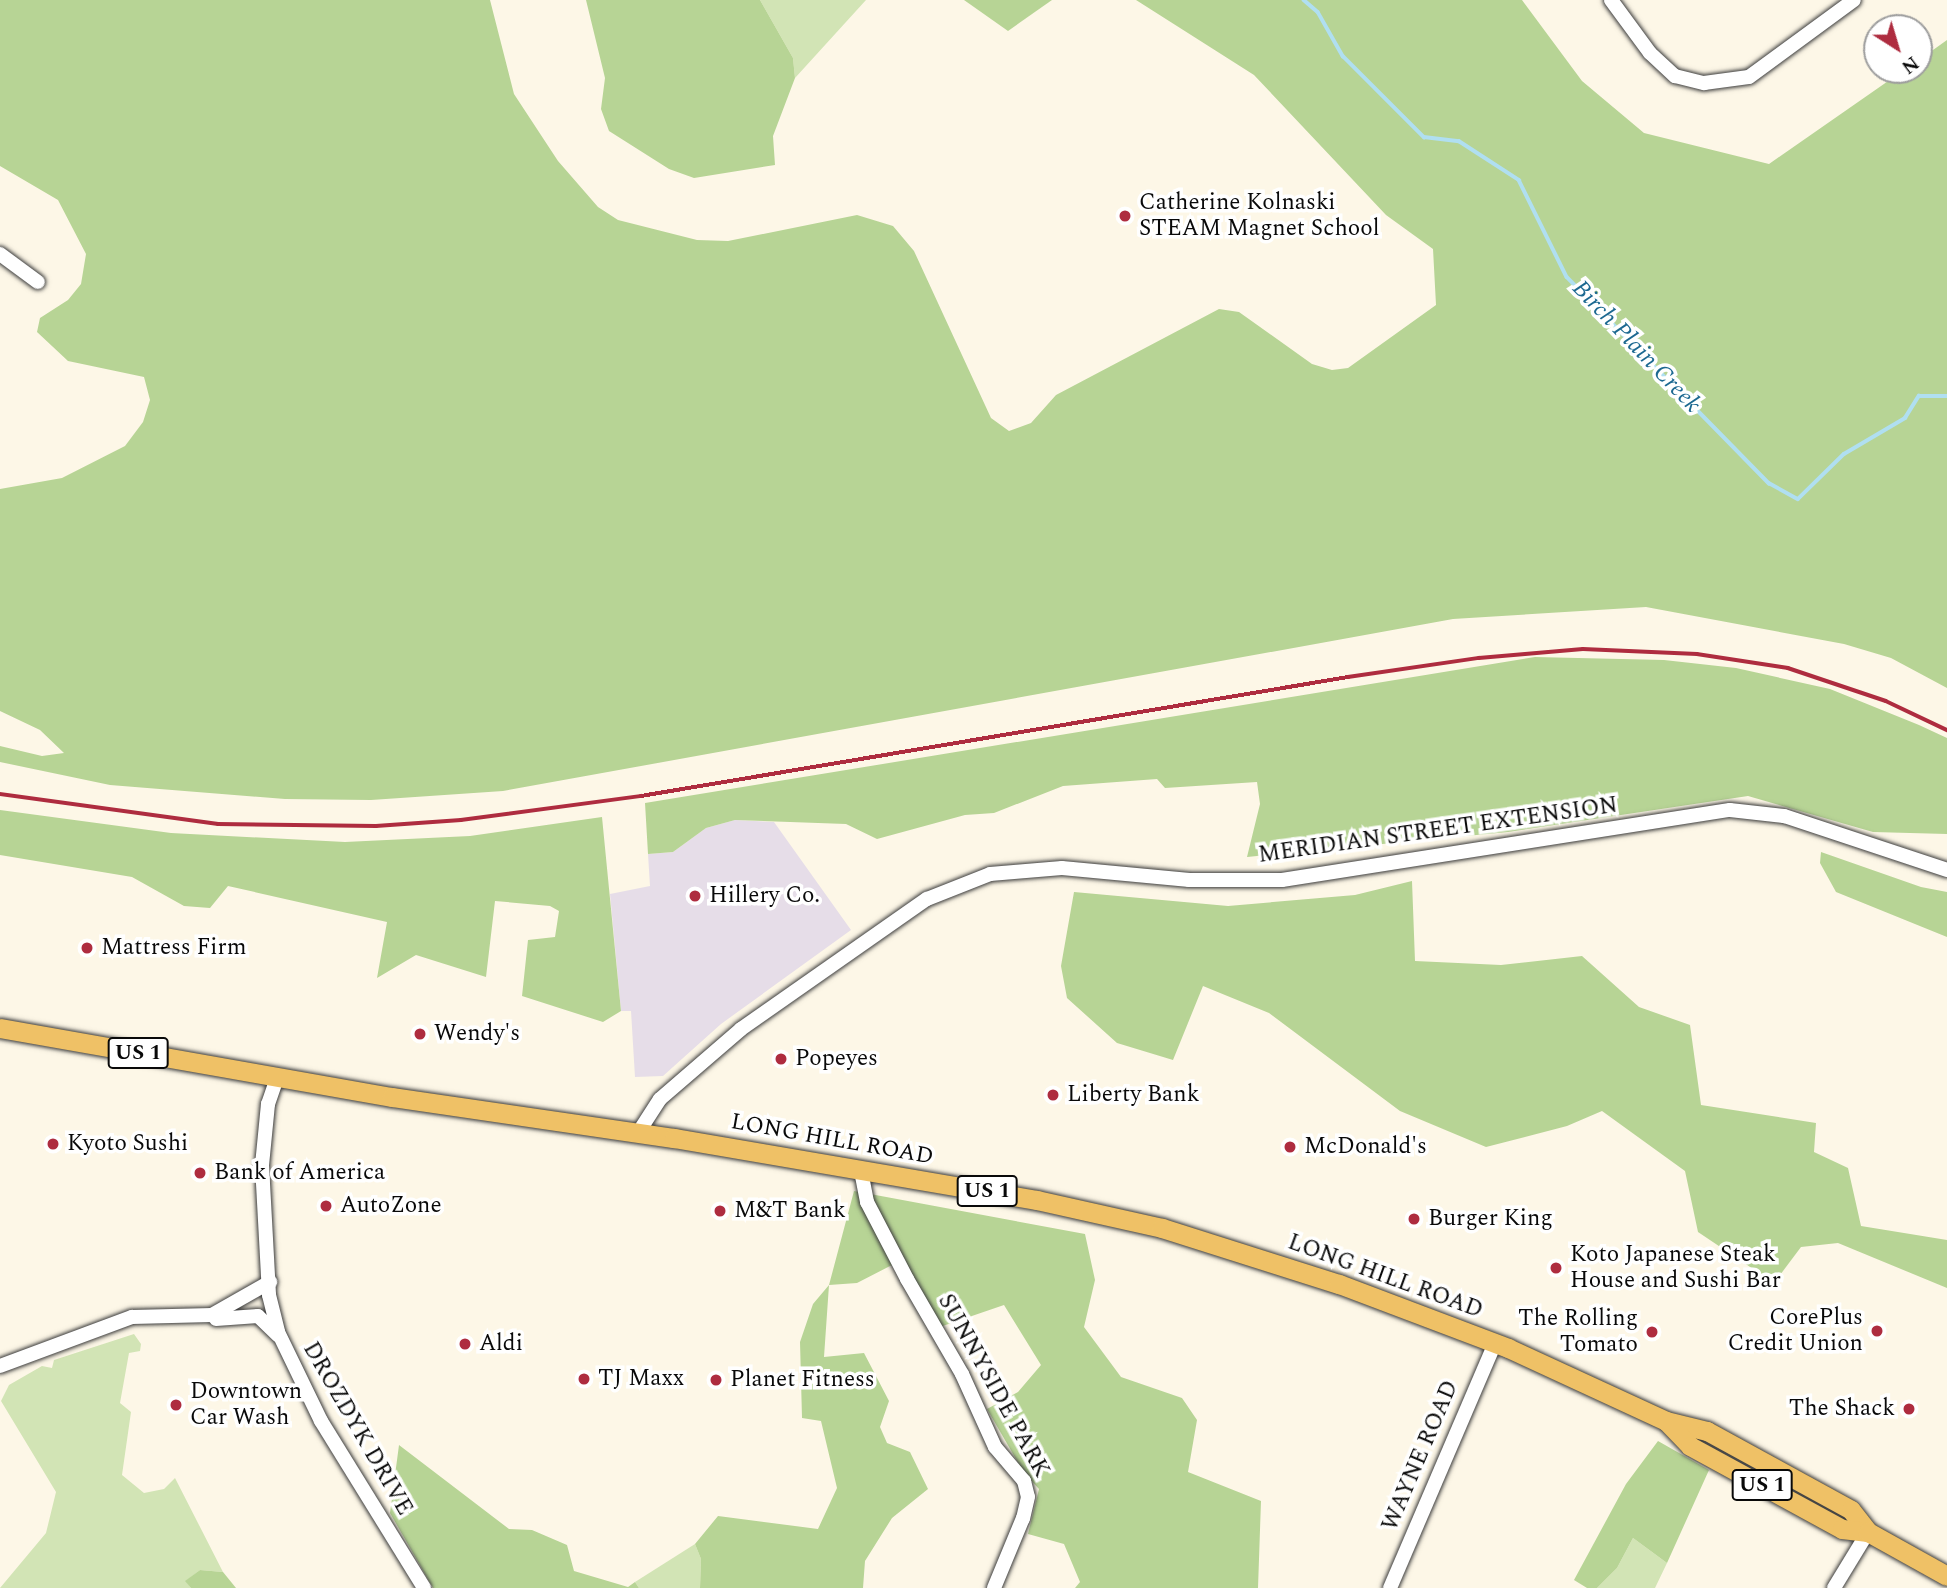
<!DOCTYPE html>
<style>
body{margin:0}
#map{position:relative;width:1947px;height:1588px;overflow:hidden;background:#fdf7e7;font-family:Spectral,serif}
div>[style]{position:absolute}
.industrial>*{inset:0;background:#e6dde8}
.green>*{inset:0;background:#d2e4b5}
.forest>*{inset:0;background:#b7d495}
.stream>*{height:3.5px;margin:-1.75px;padding:0 1.75px;transform-origin:1.75px;border-radius:1.75px;background:#b0dff1}
.roads{filter:drop-shadow(0 0 2px #3c3c3c) drop-shadow(0 0 2px #3c3c3c)}
.minor>*{height:14px;margin:-7px;padding:0 7px;transform-origin:7px;border-radius:7px;background:#fff}
.major>*{height:19px;margin:-9.5px;padding:0 9.5px;transform-origin:9.5px;border-radius:9.5px;background:#efc166}
.rail>*{height:3.5px;margin:-1.75px;padding:0 1.75px;transform-origin:1.75px;border-radius:1.75px;background:#ae2c3f}
.dots>*{width:19px;height:19px;translate:-50% -50%;box-sizing:border-box;border:4px solid #fff;border-radius:50%}
span{translate:-50% -50%;white-space:nowrap;text-align:center;line-height:1.15;-webkit-text-stroke:7px #fff;paint-order:stroke}
.shield-label span{padding:2px 5px;background:#fff;border:2px solid;border-radius:5px;-webkit-text-stroke-width:0}
.shield-label{font-size:21px;color:#090909;font-weight:700}
.poi-label{font-size:23px;color:#090909}
.left{translate:0 -50%;text-align:left}
.right{translate:-100% -50%;text-align:right}
.street-label{font-size:23px;color:#090909}
.water-label{font-size:24px;color:#1d6991;font-style:italic}
.north{position:absolute;left:1863px;top:14px;width:70px;height:70px;box-sizing:border-box;background:#fff;border:2px solid #9d9d9d;border-radius:50%;rotate:143deg;font-size:19px;font-weight:700;line-height:28px;text-align:center;color:#090909}
.north::after{content:'';display:block;margin:auto;width:24px;height:32px;background:#ae2c3f;clip-path:polygon(50% 0,100% 100%,50% 72%,0 100%)}
</style>
<div id="map">
<div class="industrial">
<div style="clip-path:polygon(735px 820px,774px 822px,851px 930px,721px 1024px,663px 1076px,635px 1077px,631px 1011px,621px 1011px,610px 894px,650px 886px,648px 854px,673px 852px,706px 828px)"></div>
</div>
<div class="green">
<div style="clip-path:polygon(760px 0,866px 0,795px 78px,793px 58px)"></div>
<div style="clip-path:polygon(134px 1334px,141px 1344px,140px 1351px,129px 1353px,120px 1403px,131px 1412px,122px 1475px,144px 1493px,164px 1489px,175px 1478px,223px 1572px,200px 1570px,186px 1581px,191px 1588px,0 1588px,46px 1533px,56px 1492px,1px 1401px,9px 1385px,42px 1366px,52px 1368px,54px 1360px)"></div>
<div style="clip-path:polygon(1633px 1538px,1667px 1563px,1655px 1588px,1597px 1588px,1617px 1568px)"></div>
<div style="clip-path:polygon(695px 1544px,701px 1559px,700px 1588px,639px 1588px,635px 1582px)"></div>
</div>
<div class="forest">
<div style="clip-path:polygon(0 0,490px 0,514px 94px,558px 161px,598px 207px,618px 220px,697px 240px,728px 241px,857px 215px,893px 226px,914px 251px,991px 418px,1009px 431px,1031px 423px,1056px 395px,1219px 309px,1239px 312px,1312px 364px,1332px 370px,1348px 368px,1436px 305px,1433px 249px,1386px 215px,1254px 75px,1136px 0,1522px 0,1582px 81px,1644px 133px,1769px 164px,1904px 70px,1919px 70px,1919px 60px,1947px 40px,1947px 688px,1891px 658px,1844px 644px,1646px 607px,1453px 619px,503px 791px,371px 800px,285px 799px,110px 785px,0 762px,0 746px,42px 756px,64px 753px,40px 730px,0 711px,0 489px,62px 478px,125px 446px,143px 422px,150px 400px,144px 377px,68px 361px,37px 332px,40px 318px,68px 300px,81px 284px,86px 254px,58px 200px,0 166px)"></div>
<div style="clip-path:polygon(586px 0,760px 0,793px 58px,795px 78px,773px 136px,775px 165px,694px 178px,669px 169px,609px 131px,601px 109px,605px 78px)"></div>
<div style="clip-path:polygon(964px 0,1052px 0,1008px 31px)"></div>
<div style="clip-path:polygon(1535px 657px,1664px 660px,1736px 668px,1830px 689px,1919px 725px,1947px 738px,1947px 834px,1873px 832px,1748px 796px,1508px 832px,1247px 857px,1260px 804px,1257px 782px,1165px 788px,1157px 779px,1063px 786px,994px 813px,965px 815px,877px 839px,846px 824px,735px 820px,706px 828px,673px 852px,648px 854px,645px 803px)"></div>
<div style="clip-path:polygon(0 810px,171px 833px,345px 842px,470px 836px,602px 817px,621px 1011px,603px 1022px,522px 996px,528px 940px,555px 937px,559px 911px,550px 906px,495px 901px,486px 977px,416px 955px,377px 978px,387px 922px,228px 886px,210px 908px,184px 906px,132px 877px,0 855px)"></div>
<div style="clip-path:polygon(1821px 852px,1921px 887px,1947px 892px,1947px 937px,1836px 892px,1820px 863px)"></div>
<div style="clip-path:polygon(1412px 881px,1415px 961px,1501px 965px,1582px 956px,1639px 1007px,1690px 1025px,1701px 1105px,1816px 1123px,1814px 1152px,1848px 1168px,1861px 1226px,1947px 1240px,1947px 1288px,1838px 1243px,1801px 1247px,1774px 1283px,1698px 1232px,1685px 1171px,1602px 1111px,1567px 1126px,1486px 1147px,1400px 1111px,1269px 1013px,1203px 986px,1173px 1060px,1117px 1043px,1067px 998px,1061px 966px,1074px 892px,1228px 906px,1355px 895px)"></div>
<div style="clip-path:polygon(854px 1191px,1085px 1234px,1095px 1280px,1084px 1327px,1121px 1377px,1182px 1398px,1197px 1420px,1188px 1472px,1261px 1501px,1258px 1588px,1075px 1588px,1080px 1582px,1064px 1544px,1028px 1534px,1039px 1489px,1024px 1473px,987px 1409px,1018px 1392px,1041px 1365px,1004px 1305px,931px 1330px,892px 1265px,857px 1283px,829px 1285px,824px 1357px,864px 1353px,889px 1401px,880px 1427px,887px 1443px,910px 1452px,928px 1489px,892px 1518px,865px 1561px,863px 1588px,700px 1588px,701px 1559px,695px 1544px,718px 1516px,818px 1529px,837px 1488px,821px 1421px,802px 1418px,800px 1342px,813px 1304px,829px 1285px)"></div>
<div style="clip-path:polygon(1658px 1441px,1709px 1470px,1667px 1563px,1633px 1538px,1617px 1568px,1597px 1588px,1587px 1588px,1574px 1580px,1626px 1484px)"></div>
<div style="clip-path:polygon(399px 1445px,509px 1529px,532px 1530px,567px 1545px,574px 1571px,628px 1587px,635px 1582px,639px 1588px,433px 1588px,390px 1513px)"></div>
<div style="clip-path:polygon(200px 1570px,223px 1572px,236px 1588px,191px 1588px,185px 1581px)"></div>
</div>
<div class="stream">
<div style="left:1304px;top:0;width:18px;rotate:41deg"></div>
<div style="left:1318px;top:12px;width:51px;rotate:60.4deg"></div>
<div style="left:1343px;top:56px;width:115px;rotate:45deg"></div>
<div style="left:1424px;top:137px;width:35px;rotate:7deg"></div>
<div style="left:1459px;top:141px;width:72px;rotate:33deg"></div>
<div style="left:1519px;top:180px;width:108px;rotate:63.7deg"></div>
<div style="left:1567px;top:277px;width:289px;rotate:45.6deg"></div>
<div style="left:1769px;top:483px;width:33px;rotate:29deg"></div>
<div style="left:1798px;top:499px;width:64px;rotate:-44.4deg"></div>
<div style="left:1844px;top:454px;width:71px;rotate:-30.5deg"></div>
<div style="left:1905px;top:418px;width:26px;rotate:-58deg"></div>
<div style="left:1919px;top:396px;width:28px"></div>
</div>
<div class="roads">
<div class="minor">
<div style="left:1611px;top:0;width:66px;rotate:53.7deg"></div>
<div style="left:1650px;top:53px;width:34px;rotate:43deg"></div>
<div style="left:1675px;top:76px;width:30px;rotate:14deg"></div>
<div style="left:1704px;top:83px;width:45px;rotate:-7.6deg"></div>
<div style="left:1749px;top:77px;width:130px;rotate:-36.3deg"></div>
<div style="left:0;top:254px;width:47px;rotate:36.4deg"></div>
<div style="left:277px;top:1078px;width:28px;rotate:109deg"></div>
<div style="left:268px;top:1104px;width:61px;rotate:95.6deg"></div>
<div style="left:262px;top:1165px;width:130px;rotate:86.9deg"></div>
<div style="left:269px;top:1295px;width:38px;rotate:76deg"></div>
<div style="left:278px;top:1332px;width:99px;rotate:64.2deg"></div>
<div style="left:321px;top:1421px;width:196px;rotate:58.3deg"></div>
<div style="left:638px;top:1133px;width:40px;rotate:-57.1deg"></div>
<div style="left:660px;top:1099px;width:107px;rotate:-40.8deg"></div>
<div style="left:741px;top:1029px;width:227px;rotate:-35deg"></div>
<div style="left:927px;top:899px;width:68px;rotate:-21.6deg"></div>
<div style="left:990px;top:874px;width:72px;rotate:-4.8deg"></div>
<div style="left:1062px;top:868px;width:128px;rotate:5.4deg"></div>
<div style="left:1189px;top:880px;width:93px"></div>
<div style="left:1282px;top:880px;width:453px;rotate:-8.9deg"></div>
<div style="left:1730px;top:810px;width:54px;rotate:6.3deg"></div>
<div style="left:1784px;top:816px;width:172px;rotate:18.3deg"></div>
<div style="left:861px;top:1171px;width:32px;rotate:79deg"></div>
<div style="left:867px;top:1202px;width:87px;rotate:62.5deg"></div>
<div style="left:907px;top:1279px;width:110px;rotate:59.9deg"></div>
<div style="left:962px;top:1374px;width:80px;rotate:65.7deg"></div>
<div style="left:995px;top:1447px;width:45px;rotate:49.5deg"></div>
<div style="left:1024px;top:1481px;width:16px;rotate:76deg"></div>
<div style="left:1028px;top:1497px;width:22px;rotate:103deg"></div>
<div style="left:1023px;top:1518px;width:76px;rotate:112.5deg"></div>
<div style="left:216px;top:1319px;width:42px;rotate:-4.1deg"></div>
<div style="left:258px;top:1316px;width:28px;rotate:44deg"></div>
<div style="left:0;top:1366px;width:141px;rotate:-20.4deg"></div>
<div style="left:132px;top:1317px;width:80px;rotate:-1.4deg"></div>
<div style="left:212px;top:1315px;width:67px;rotate:-29.6deg"></div>
<div style="left:1390px;top:1588px;width:267px;rotate:-66.8deg"></div>
<div style="left:1834px;top:1588px;width:66px;rotate:-58.7deg"></div>
</div>
<div class="major">
<div style="left:0;top:1028px;width:398px;rotate:10deg"></div>
<div style="left:392px;top:1097px;width:285px;rotate:8.3deg"></div>
<div style="left:674px;top:1138px;width:368px;rotate:9.7deg"></div>
<div style="left:1037px;top:1200px;width:128px;rotate:12.6deg"></div>
<div style="left:1162px;top:1228px;width:186px;rotate:17.6deg"></div>
<div style="left:1339px;top:1284px;width:181px;rotate:20.7deg"></div>
<div style="left:1508px;top:1348px;width:174px;rotate:24.8deg"></div>
<div style="left:1666px;top:1421px;width:42px;rotate:13.7deg"></div>
<div style="left:1707px;top:1431px;width:164px;rotate:28.7deg"></div>
<div style="left:1851px;top:1510px;width:28px;rotate:52deg"></div>
<div style="left:1667px;top:1422px;width:33px;rotate:46deg"></div>
<div style="left:1690px;top:1446px;width:173px;rotate:28.6deg"></div>
<div style="left:1842px;top:1529px;width:26px;rotate:7deg"></div>
<div style="left:1868px;top:1532px;width:90px;rotate:29.1deg"></div>
</div>
</div>
<div class="rail">
<div style="left:0;top:794px;width:220px;rotate:7.8deg"></div>
<div style="left:218px;top:824px;width:158px;rotate:0.7deg"></div>
<div style="left:376px;top:826px;width:85px;rotate:-4deg"></div>
<div style="left:461px;top:820px;width:182px;rotate:-7.6deg"></div>
<div style="left:641px;top:796px;width:717px;rotate:-9.55deg"></div>
<div style="left:1348px;top:677px;width:132px;rotate:-8.3deg"></div>
<div style="left:1479px;top:658px;width:104px;rotate:-4.9deg"></div>
<div style="left:1583px;top:649px;width:114px;rotate:2.5deg"></div>
<div style="left:1697px;top:654px;width:92px;rotate:8.7deg"></div>
<div style="left:1788px;top:668px;width:103px;rotate:18.6deg"></div>
<div style="left:1886px;top:701px;width:68px;rotate:25.4deg"></div>
</div>
<div class="dots">
<div style="left:1125px;top:216px;background:#ae2c3f"></div>
<div style="left:695px;top:896px;background:#ae2c3f"></div>
<div style="left:87px;top:948px;background:#ae2c3f"></div>
<div style="left:420px;top:1034px;background:#ae2c3f"></div>
<div style="left:781px;top:1059px;background:#ae2c3f"></div>
<div style="left:1053px;top:1095px;background:#ae2c3f"></div>
<div style="left:53px;top:1144px;background:#ae2c3f"></div>
<div style="left:1290px;top:1147px;background:#ae2c3f"></div>
<div style="left:200px;top:1173px;background:#ae2c3f"></div>
<div style="left:326px;top:1206px;background:#ae2c3f"></div>
<div style="left:720px;top:1211px;background:#ae2c3f"></div>
<div style="left:1414px;top:1219px;background:#ae2c3f"></div>
<div style="left:1556px;top:1268px;background:#ae2c3f"></div>
<div style="left:1877px;top:1331px;background:#ae2c3f"></div>
<div style="left:1652px;top:1332px;background:#ae2c3f"></div>
<div style="left:465px;top:1344px;background:#ae2c3f"></div>
<div style="left:584px;top:1379px;background:#ae2c3f"></div>
<div style="left:716px;top:1380px;background:#ae2c3f"></div>
<div style="left:176px;top:1405px;background:#ae2c3f"></div>
<div style="left:1909px;top:1409px;background:#ae2c3f"></div>
</div>
<div class="shield-label">
<span style="left:138px;top:1053px">US 1</span>
<span style="left:987px;top:1191px">US 1</span>
<span style="left:1762px;top:1485px">US 1</span>
</div>
<div class="poi-label">
<span class="left" style="left:1139px;top:216px">Catherine Kolnaski<br>STEAM Magnet School</span>
<span class="left" style="left:709px;top:896px">Hillery Co.</span>
<span class="left" style="left:101px;top:948px">Mattress Firm</span>
<span class="left" style="left:434px;top:1034px">Wendy's</span>
<span class="left" style="left:795px;top:1059px">Popeyes</span>
<span class="left" style="left:1067px;top:1095px">Liberty Bank</span>
<span class="left" style="left:67px;top:1144px">Kyoto Sushi</span>
<span class="left" style="left:1304px;top:1147px">McDonald's</span>
<span class="left" style="left:214px;top:1173px">Bank of America</span>
<span class="left" style="left:340px;top:1206px">AutoZone</span>
<span class="left" style="left:734px;top:1211px">M&amp;T Bank</span>
<span class="left" style="left:1428px;top:1219px">Burger King</span>
<span class="left" style="left:1570px;top:1268px">Koto Japanese Steak<br>House and Sushi Bar</span>
<span class="right" style="left:1863px;top:1331px">CorePlus<br>Credit Union</span>
<span class="right" style="left:1638px;top:1332px">The Rolling<br>Tomato</span>
<span class="left" style="left:479px;top:1344px">Aldi</span>
<span class="left" style="left:598px;top:1379px">TJ Maxx</span>
<span class="left" style="left:730px;top:1380px">Planet Fitness</span>
<span class="left" style="left:190px;top:1405px">Downtown<br>Car Wash</span>
<span class="right" style="left:1895px;top:1409px">The Shack</span>
</div>
<div class="street-label">
<span style="left:1438px;top:831px;rotate:-8deg">MERIDIAN STREET EXTENSION</span>
<span style="left:832px;top:1140px;rotate:10deg">LONG HILL ROAD</span>
<span style="left:1385px;top:1277px;rotate:20deg">LONG HILL ROAD</span>
<span style="left:993px;top:1386px;rotate:61deg">SUNNYSIDE PARK</span>
<span style="left:357px;top:1429px;rotate:60deg">DROZDYK DRIVE</span>
<span style="left:1421px;top:1456px;rotate:-67deg">WAYNE ROAD</span>
</div>
<div class="water-label">
<span style="left:1636px;top:347px;rotate:46deg">Birch Plain Creek</span>
</div>
<div class="north">N</div>
</div>
